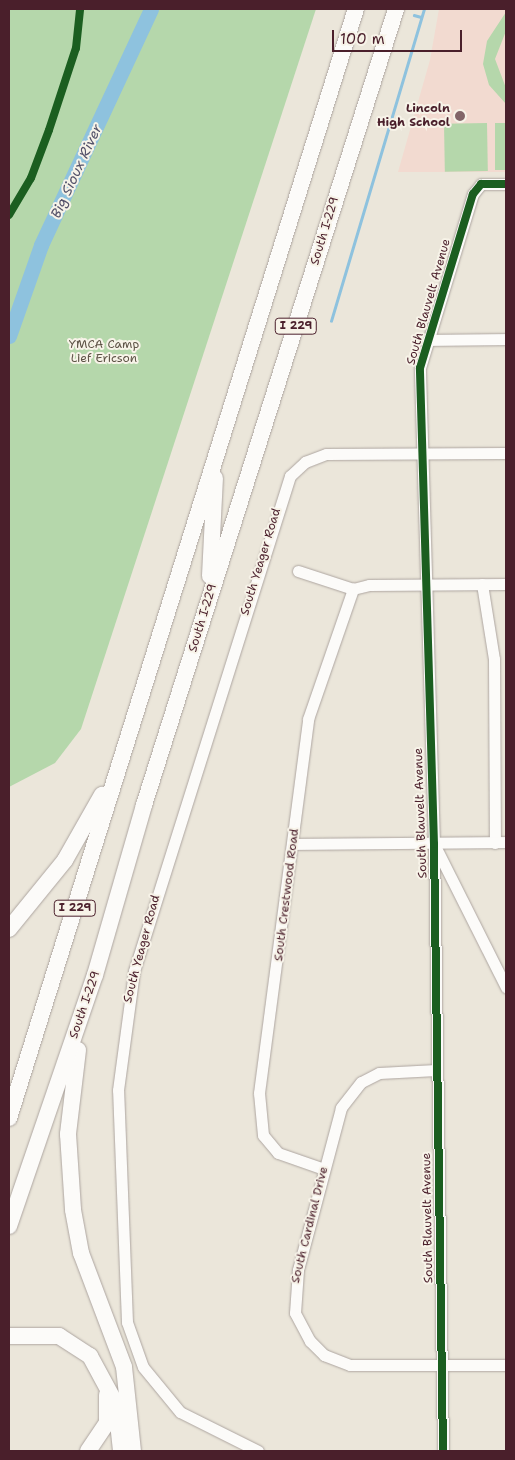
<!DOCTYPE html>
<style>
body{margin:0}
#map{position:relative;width:515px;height:1460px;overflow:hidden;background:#ebe6da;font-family:"Shantell Sans",sans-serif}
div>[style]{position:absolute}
.built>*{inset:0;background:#f2dad0}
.green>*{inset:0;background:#b5d7ab;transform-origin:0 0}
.stream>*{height:2.5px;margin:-1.25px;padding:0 1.25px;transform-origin:1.25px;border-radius:1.25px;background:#8ec2de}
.river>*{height:15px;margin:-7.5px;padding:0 7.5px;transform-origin:7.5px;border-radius:7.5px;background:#8ec2de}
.roads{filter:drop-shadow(0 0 1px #ada5a0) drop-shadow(0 0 1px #ada5a0)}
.minor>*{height:11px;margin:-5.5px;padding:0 5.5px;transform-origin:5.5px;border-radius:5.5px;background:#fcfbf9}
.highway>*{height:16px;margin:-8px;padding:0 8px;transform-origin:8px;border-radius:8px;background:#fcfbf9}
.cycleway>*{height:8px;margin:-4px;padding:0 4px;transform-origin:4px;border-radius:4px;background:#1b5e20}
.dots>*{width:14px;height:14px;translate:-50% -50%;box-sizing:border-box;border:2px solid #f7f3e8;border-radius:50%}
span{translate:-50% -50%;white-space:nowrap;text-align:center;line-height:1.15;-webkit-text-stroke:4px #f7f3e8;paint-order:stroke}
.shield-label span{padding:1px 4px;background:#f7f3e8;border:1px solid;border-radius:4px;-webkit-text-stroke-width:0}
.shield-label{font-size:11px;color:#4a1f2b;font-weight:700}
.poi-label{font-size:12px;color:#4a1f2b;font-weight:700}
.right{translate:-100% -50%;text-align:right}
.street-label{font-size:12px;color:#4a1f2b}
.park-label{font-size:12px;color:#5d5346}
.water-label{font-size:14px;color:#54526a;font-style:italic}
.frame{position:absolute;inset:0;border:10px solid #4a1f2b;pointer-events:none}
.scale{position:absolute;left:332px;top:30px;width:130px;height:22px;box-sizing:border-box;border:2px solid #4a1f2b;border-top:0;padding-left:6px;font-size:15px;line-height:18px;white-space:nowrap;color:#4a1f2b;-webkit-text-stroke:4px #f7f3e8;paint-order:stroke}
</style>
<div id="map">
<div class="built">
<div style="clip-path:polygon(439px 9px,506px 9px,506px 172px,398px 172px,430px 60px)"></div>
</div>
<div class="green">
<div style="clip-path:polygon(9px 9px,316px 9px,81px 729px,55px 763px,9px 787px)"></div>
<div style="clip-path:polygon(506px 12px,506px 31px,495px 59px,506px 88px,506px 104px,489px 85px,483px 64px,487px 41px)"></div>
<div style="left:487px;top:123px;width:48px;height:43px;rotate:89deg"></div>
<div style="left:495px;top:123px;width:11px;height:47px"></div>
</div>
<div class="stream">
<div style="left:414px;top:15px;width:7px;rotate:16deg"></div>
<div style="left:331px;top:321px;width:326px;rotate:-73.4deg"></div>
</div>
<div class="river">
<div style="left:9px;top:336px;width:96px;rotate:-70.6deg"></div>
<div style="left:41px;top:245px;width:260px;rotate:-65deg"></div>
</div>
<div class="roads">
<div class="minor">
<div style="left:428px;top:340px;width:78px;rotate:-0.7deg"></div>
<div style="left:298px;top:571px;width:58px;rotate:18.1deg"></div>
<div style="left:353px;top:589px;width:16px;rotate:-14deg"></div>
<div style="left:369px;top:585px;width:137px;rotate:-0.4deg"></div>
<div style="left:482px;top:584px;width:76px;rotate:80.9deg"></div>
<div style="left:494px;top:659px;width:184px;rotate:89.7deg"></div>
<div style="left:293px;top:844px;width:213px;rotate:-0.5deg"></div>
<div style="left:436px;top:848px;width:156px;rotate:63.3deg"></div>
<div style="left:436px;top:1070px;width:57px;rotate:177deg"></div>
<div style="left:379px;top:1073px;width:20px;rotate:153deg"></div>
<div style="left:361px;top:1082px;width:33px;rotate:128deg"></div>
<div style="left:341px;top:1108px;width:168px;rotate:104.9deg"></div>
<div style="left:298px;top:1270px;width:43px;rotate:94deg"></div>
<div style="left:295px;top:1313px;width:32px;rotate:62deg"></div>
<div style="left:310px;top:1341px;width:20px;rotate:45deg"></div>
<div style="left:324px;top:1355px;width:28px;rotate:21deg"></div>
<div style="left:350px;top:1365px;width:156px"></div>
<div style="left:324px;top:1169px;width:49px;rotate:-160.8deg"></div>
<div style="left:278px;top:1153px;width:23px;rotate:-130deg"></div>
<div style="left:263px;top:1135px;width:42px;rotate:-95.4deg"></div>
<div style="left:259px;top:1093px;width:377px;rotate:-82.5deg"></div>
<div style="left:308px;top:719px;width:138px;rotate:-70.9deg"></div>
<div style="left:258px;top:1451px;width:87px;rotate:-153.4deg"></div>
<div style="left:180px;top:1412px;width:58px;rotate:-129.4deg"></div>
<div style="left:143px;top:1367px;width:48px;rotate:-109.6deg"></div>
<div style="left:127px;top:1322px;width:232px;rotate:-92.2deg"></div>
<div style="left:118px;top:1090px;width:120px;rotate:-82.3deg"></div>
<div style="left:134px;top:971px;width:519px;rotate:-72.51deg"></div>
<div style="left:290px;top:476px;width:21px;rotate:-43deg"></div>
<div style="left:305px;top:462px;width:22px;rotate:-21deg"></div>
<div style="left:326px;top:454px;width:180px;rotate:-0.3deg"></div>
<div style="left:443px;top:1451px;width:607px;rotate:-90.85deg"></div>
<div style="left:434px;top:844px;width:476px;rotate:-91.7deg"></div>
<div style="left:420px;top:368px;width:182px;rotate:-73.1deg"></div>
<div style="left:473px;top:194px;width:13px;rotate:-51deg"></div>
<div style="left:481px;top:184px;width:25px"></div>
</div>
<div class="highway">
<div style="left:210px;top:576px;width:98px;rotate:-87.1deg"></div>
<div style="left:9px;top:929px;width:89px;rotate:-50.9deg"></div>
<div style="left:65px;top:860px;width:75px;rotate:-60.4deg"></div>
<div style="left:78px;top:1050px;width:85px;rotate:96.8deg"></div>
<div style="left:68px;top:1134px;width:76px;rotate:86.2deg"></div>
<div style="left:73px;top:1210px;width:44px;rotate:79.5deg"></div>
<div style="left:81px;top:1253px;width:122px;rotate:69.3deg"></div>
<div style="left:124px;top:1367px;width:84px;rotate:83.9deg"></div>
<div style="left:9px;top:1118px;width:1162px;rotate:-72.63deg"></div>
<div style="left:9px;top:1226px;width:265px;rotate:-71.1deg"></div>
<div style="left:95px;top:975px;width:177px;rotate:-73.9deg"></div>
<div style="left:144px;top:805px;width:835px;rotate:-72.43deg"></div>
<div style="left:9px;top:1336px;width:50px"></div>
<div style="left:59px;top:1336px;width:37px;rotate:33deg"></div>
<div style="left:90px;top:1356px;width:55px;rotate:61.6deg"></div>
<div style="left:116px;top:1404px;width:47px;rotate:83.9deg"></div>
<div style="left:88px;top:1451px;width:34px;rotate:-56deg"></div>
<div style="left:107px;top:1423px;width:28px;rotate:-90deg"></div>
</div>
</div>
<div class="cycleway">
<div style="left:9px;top:215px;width:43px;rotate:-59.3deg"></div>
<div style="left:31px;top:178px;width:51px;rotate:-69.4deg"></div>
<div style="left:49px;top:130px;width:86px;rotate:-71.8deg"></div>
<div style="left:76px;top:48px;width:39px;rotate:-84deg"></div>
<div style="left:443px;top:1451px;width:607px;rotate:-90.85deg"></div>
<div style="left:434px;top:844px;width:476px;rotate:-91.7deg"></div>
<div style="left:420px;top:368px;width:182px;rotate:-73.1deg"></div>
<div style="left:473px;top:194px;width:13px;rotate:-51deg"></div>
<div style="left:481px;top:184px;width:25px"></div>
</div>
<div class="dots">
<div style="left:460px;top:116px;background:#826568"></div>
</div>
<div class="shield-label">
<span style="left:296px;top:326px">I 229</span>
<span style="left:75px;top:908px">I 229</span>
</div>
<div class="poi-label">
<span class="right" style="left:450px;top:116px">Lincoln<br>High School</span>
</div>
<div class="street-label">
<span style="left:325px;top:231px;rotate:-73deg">South I-229</span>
<span style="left:429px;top:302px;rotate:-74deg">South Blauvelt Avenue</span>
<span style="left:261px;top:562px;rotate:-73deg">South Yeager Road</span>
<span style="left:203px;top:618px;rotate:-73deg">South I-229</span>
<span style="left:421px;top:813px;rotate:-92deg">South Blauvelt Avenue</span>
<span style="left:287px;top:895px;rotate:-83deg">South Crestwood Road</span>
<span style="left:142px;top:949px;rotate:-75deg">South Yeager Road</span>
<span style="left:85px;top:1005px;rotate:-71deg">South I-229</span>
<span style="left:428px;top:1218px;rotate:-91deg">South Blauvelt Avenue</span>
<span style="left:310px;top:1225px;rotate:-76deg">South Cardinal Drive</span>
</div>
<div class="park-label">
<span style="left:104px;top:352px">YMCA Camp<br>Lief Ericson</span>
</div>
<div class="water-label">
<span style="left:76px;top:171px;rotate:-65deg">Big Sioux River</span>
</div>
<div class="frame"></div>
<div class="scale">100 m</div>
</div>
